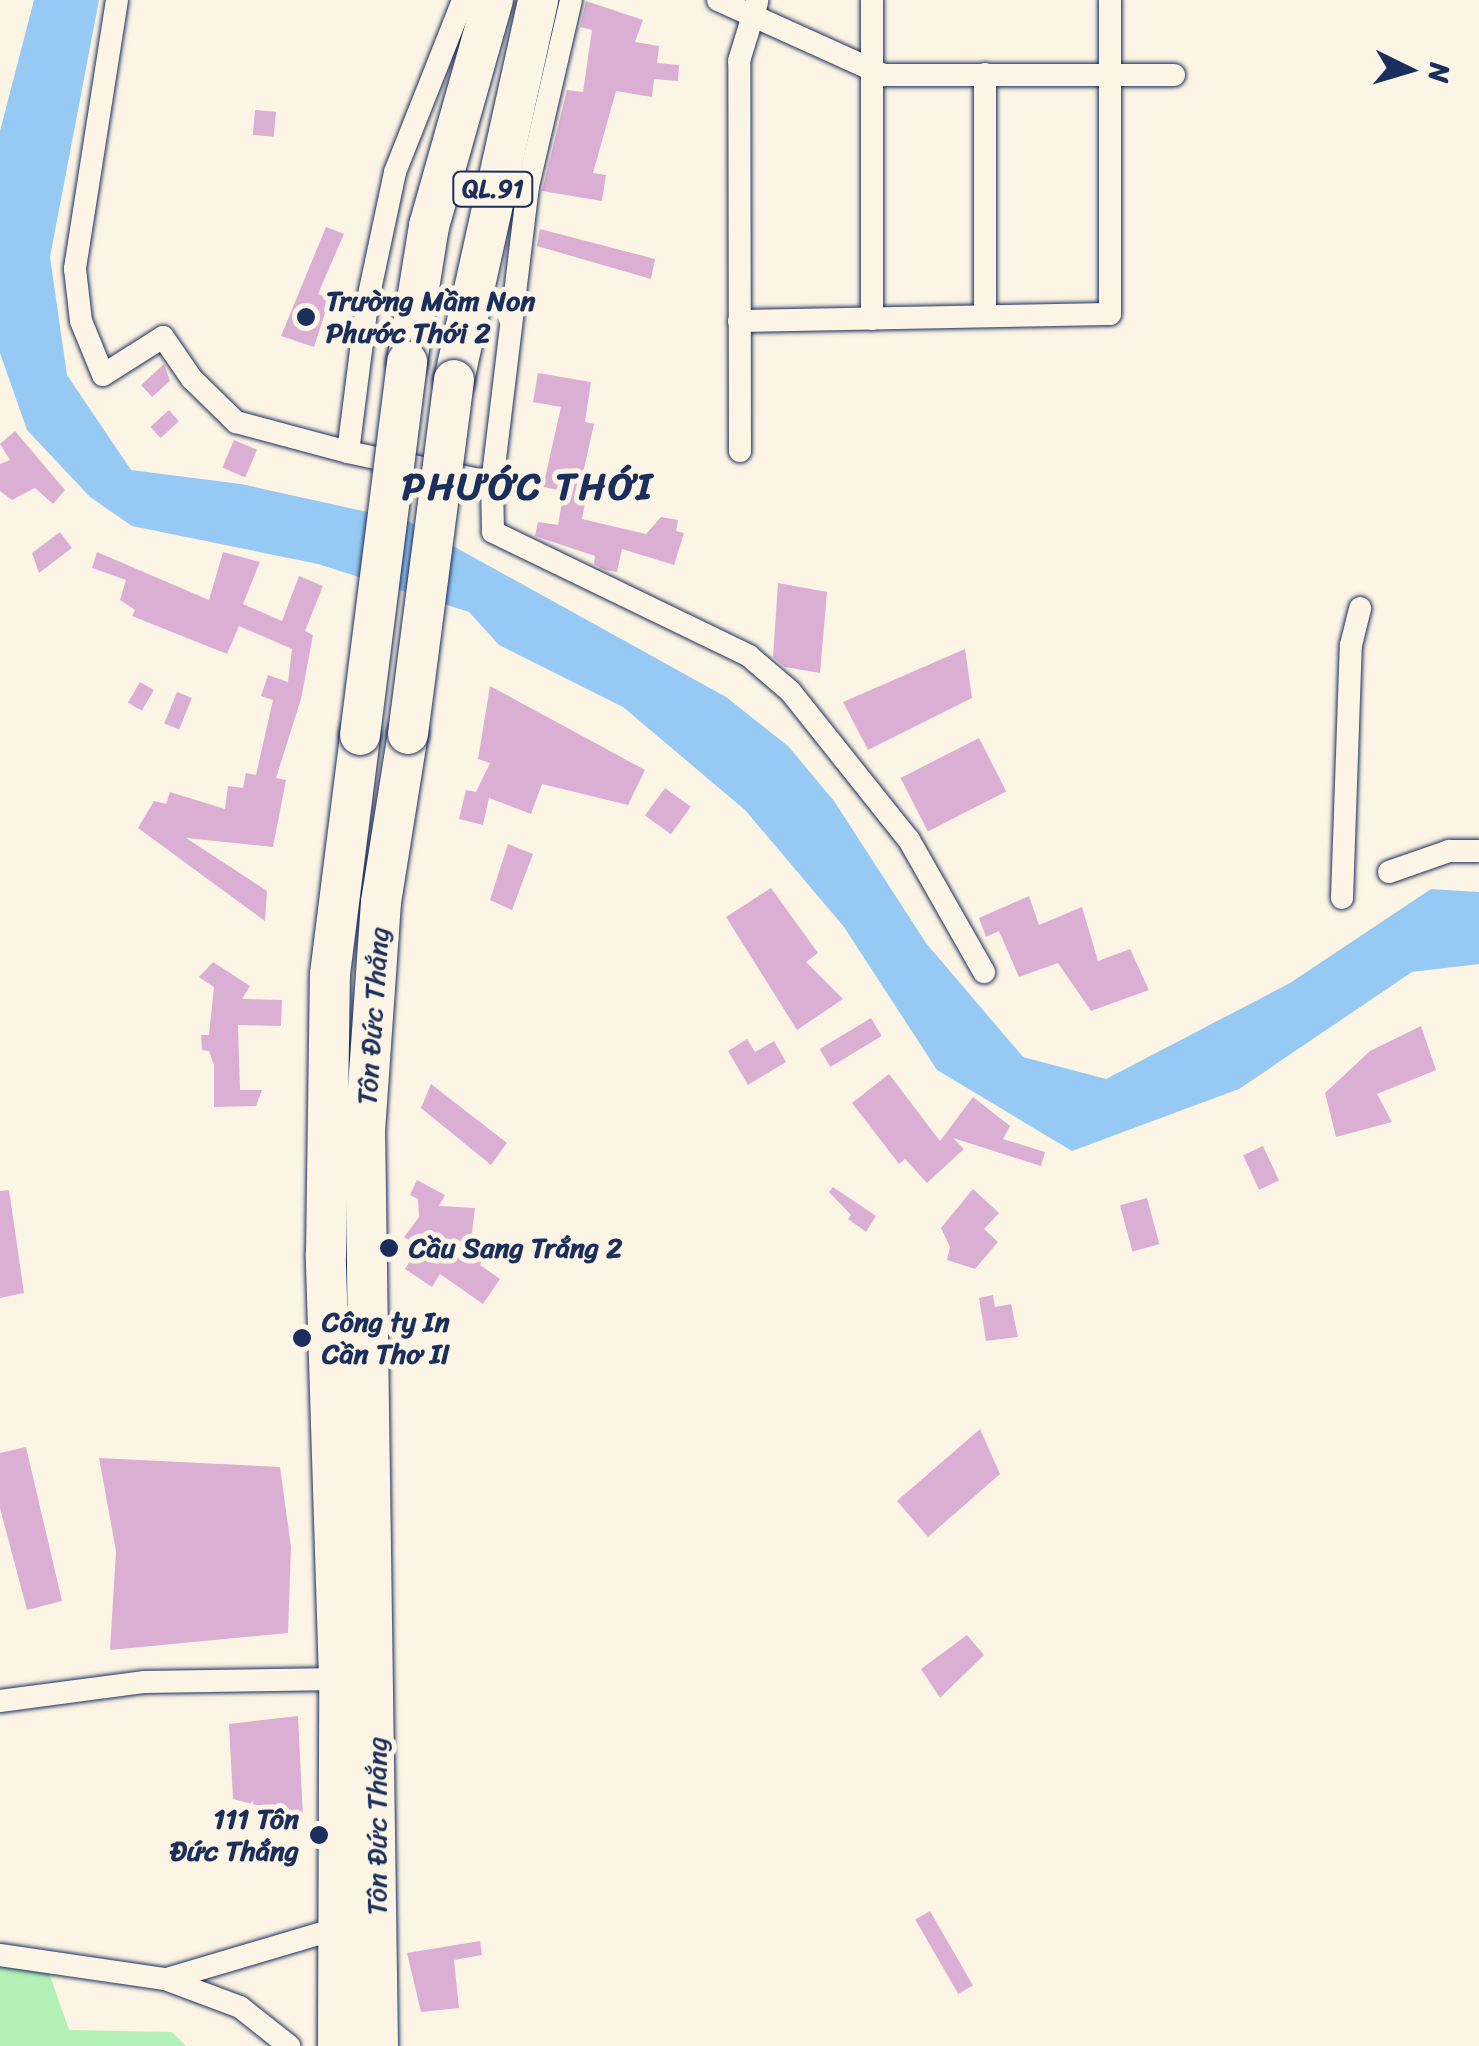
<!DOCTYPE html>
<meta charset="utf-8">
<style>
body{margin:0}
#map{position:relative;width:1479px;height:2046px;overflow:hidden;background:#fcf5e5;font-family:Sriracha,sans-serif}
div>[style]{position:absolute}
.green>*{inset:0;background:#b3f0b6}
.water>*{inset:0;background:#96caf4}
.building>*{inset:0;background:#dbafd4;transform-origin:0 0}
.roads{filter:drop-shadow(0 0 2px #1b2f5e) drop-shadow(0 0 2px #1b2f5e)}
.street>*{height:22px;margin:-11px;padding:0 11px;transform-origin:11px;border-radius:11px;background:#fcf5e5}
.highway>*{height:40px;margin:-20px;padding:0 20px;transform-origin:20px;border-radius:20px;background:#fcf5e5}
.bridges{filter:drop-shadow(0 0 2px #1b2f5e) drop-shadow(0 0 2px #1b2f5e)}
.highway-bridge>*{height:40px;margin:-20px;padding:0 20px;transform-origin:20px;border-radius:20px;background:#fcf5e5}
.dots>*{width:28px;height:28px;translate:-50% -50%;box-sizing:border-box;border:5px solid #fcf5e5;border-radius:50%}
span{translate:-50% -50%;white-space:nowrap;text-align:center;line-height:1.15;-webkit-text-stroke:10px #fcf5e5;paint-order:stroke}
.shield-label span{padding:2px 8px;background:#fcf5e5;border:2px solid;border-radius:8px;-webkit-text-stroke-width:0}
.shield-label{font-size:25px;color:#1b2f5e;font-weight:700}
.poi-label{font-size:28px;color:#1b2f5e;font-weight:700}
.left{translate:0 -50%;text-align:left}
.right{translate:-100% -50%;text-align:right}
.street-label{font-size:28px;color:#1b2f5e}
.district-label{font-size:38px;color:#1b2f5e;font-weight:700;letter-spacing:2.5px}
.north{position:absolute;left:1359px;top:20px;width:100px;height:100px;-webkit-text-stroke:8px #fcf5e5;paint-order:stroke;rotate:95deg;font-size:28px;font-weight:700;line-height:40px;text-align:center;color:#1b2f5e}
.north::after{content:'';display:block;margin:auto;width:35px;height:45px;background:#1b2f5e;clip-path:polygon(50% 0,100% 100%,50% 72%,0 100%)}
</style>
<div id="map">
<div class="green">
<div style="clip-path:polygon(0 1966px,48px 1970px,69px 2030px,172px 2032px,186px 2046px,0 2046px)"></div>
</div>
<div class="water">
<div style="clip-path:polygon(34px 0,99px 0,50px 257px,67px 375px,131px 470px,241px 484px,408px 521px,726px 697px,788px 746px,834px 801px,926px 943px,1023px 1057px,1106px 1079px,1290px 983px,1431px 889px,1479px 892px,1479px 964px,1412px 972px,1239px 1089px,1072px 1151px,937px 1070px,844px 927px,745px 810px,623px 707px,499px 645px,469px 612px,318px 564px,132px 526px,90px 497px,27px 430px,0 353px,0 131px)"></div>
</div>
<div class="building">
<div style="clip-path:polygon(586px 1px,643px 20px,635px 42px,659px 46px,657px 63px,679px 65px,678px 81px,654px 79px,652px 97px,616px 91px,593px 173px,606px 175px,602px 201px,542px 191px,567px 90px,583px 92px,592px 30px,580px 27px)"></div>
<div style="left:255px;top:110px;width:21px;height:25px;rotate:5deg"></div>
<div style="clip-path:polygon(326px 227px,344px 234px,318px 294px,330px 298px,314px 347px,281px 336px)"></div>
<div style="clip-path:polygon(540px 229px,655px 259px,651px 279px,537px 246px)"></div>
<div style="clip-path:polygon(164px 364px,170px 381px,152px 397px,141px 385px)"></div>
<div style="clip-path:polygon(538px 373px,591px 382px,585px 422px,594px 424px,578px 496px,586px 498px,582px 519px,646px 534px,661px 517px,678px 520px,676px 531px,684px 533px,674px 565px,622px 549px,617px 572px,605px 570px,594px 564px,595px 556px,535px 536px,538px 522px,558px 525px,564px 491px,543px 487px,561px 407px,533px 402px)"></div>
<div style="left:169px;top:410px;width:15px;height:25px;rotate:48deg"></div>
<div style="clip-path:polygon(15px 431px,65px 490px,53px 504px,35px 488px,12px 500px,0 491px,0 464px,10px 460px,0 444px)"></div>
<div style="left:234px;top:440px;width:25px;height:30px;rotate:23deg"></div>
<div style="clip-path:polygon(60px 532px,72px 548px,39px 573px,32px 553px)"></div>
<div style="clip-path:polygon(97px 552px,209px 600px,223px 552px,260px 562px,243px 604px,282px 621px,299px 576px,323px 586px,305px 631px,313px 635px,301px 699px,276px 778px,286px 780px,273px 847px,186px 838px,267px 891px,265px 921px,138px 828px,154px 801px,166px 804px,170px 792px,225px 809px,228px 786px,243px 788px,246px 773px,256px 775px,273px 700px,261px 696px,268px 675px,288px 682px,292px 649px,239px 626px,227px 654px,132px 616px,135px 610px,120px 600px,126px 580px,92px 568px)"></div>
<div style="clip-path:polygon(778px 583px,827px 592px,820px 673px,785px 667px,773px 657px)"></div>
<div style="clip-path:polygon(965px 649px,972px 698px,868px 750px,843px 702px)"></div>
<div style="left:140px;top:682px;width:16px;height:24px;rotate:30deg"></div>
<div style="clip-path:polygon(490px 686px,645px 770px,628px 805px,542px 784px,531px 814px,489px 798px,483px 825px,459px 819px,466px 790px,476px 792px,490px 763px,478px 759px)"></div>
<div style="left:177px;top:692px;width:16px;height:34px;rotate:22deg"></div>
<div style="left:979px;top:738px;width:60px;height:88px;rotate:63deg"></div>
<div style="left:665px;top:788px;width:32px;height:34px;rotate:36deg"></div>
<div style="clip-path:polygon(508px 844px,533px 854px,512px 910px,490px 900px)"></div>
<div style="clip-path:polygon(771px 888px,818px 953px,806px 962px,843px 999px,797px 1030px,726px 917px)"></div>
<div style="clip-path:polygon(1029px 896px,1039px 925px,1082px 907px,1098px 961px,1130px 949px,1149px 990px,1091px 1011px,1058px 963px,1019px 977px,999px 931px,986px 937px,979px 918px)"></div>
<div style="clip-path:polygon(213px 962px,250px 986px,242px 999px,282px 1000px,281px 1026px,238px 1025px,240px 1090px,262px 1090px,256px 1106px,214px 1107px,214px 1065px,209px 1051px,202px 1050px,201px 1035px,209px 1035px,214px 987px,199px 977px)"></div>
<div style="left:871px;top:1018px;width:21px;height:60px;rotate:59deg"></div>
<div style="clip-path:polygon(1421px 1026px,1436px 1070px,1377px 1094px,1392px 1122px,1336px 1137px,1325px 1093px,1370px 1051px)"></div>
<div style="clip-path:polygon(747px 1039px,755px 1052px,774px 1041px,786px 1062px,748px 1085px,728px 1051px)"></div>
<div style="clip-path:polygon(889px 1074px,940px 1141px,973px 1097px,1010px 1126px,1003px 1139px,1045px 1152px,1041px 1166px,953px 1138px,964px 1149px,927px 1183px,905px 1159px,899px 1164px,852px 1103px)"></div>
<div style="clip-path:polygon(431px 1084px,507px 1143px,491px 1165px,421px 1108px)"></div>
<div style="left:1263px;top:1146px;width:38px;height:22px;rotate:65deg"></div>
<div style="clip-path:polygon(417px 1180px,445px 1195px,439px 1206px,475px 1208px,472px 1233px,492px 1245px,480px 1265px,500px 1279px,483px 1304px,440px 1274px,432px 1287px,405px 1269px,419px 1247px,404px 1237px,419px 1217px,418px 1199px,410px 1195px)"></div>
<div style="clip-path:polygon(833px 1187px,876px 1216px,866px 1232px,848px 1219px,851px 1215px,829px 1192px)"></div>
<div style="clip-path:polygon(973px 1189px,999px 1213px,984px 1229px,998px 1242px,975px 1269px,947px 1260px,950px 1247px,941px 1228px)"></div>
<div style="clip-path:polygon(9px 1190px,24px 1293px,0 1298px,0 1191px)"></div>
<div style="left:1147px;top:1198px;width:48px;height:28px;rotate:75deg"></div>
<div style="clip-path:polygon(993px 1295px,995px 1307px,1011px 1304px,1018px 1337px,986px 1341px,979px 1298px)"></div>
<div style="clip-path:polygon(980px 1429px,1000px 1474px,928px 1537px,897px 1501px)"></div>
<div style="clip-path:polygon(26px 1447px,62px 1601px,27px 1610px,0 1508px,0 1453px)"></div>
<div style="clip-path:polygon(99px 1458px,280px 1467px,291px 1547px,288px 1633px,110px 1650px,116px 1551px)"></div>
<div style="clip-path:polygon(967px 1635px,984px 1655px,940px 1698px,921px 1669px)"></div>
<div style="clip-path:polygon(298px 1716px,303px 1817px,233px 1799px,229px 1724px)"></div>
<div style="left:930px;top:1911px;width:86px;height:17px;rotate:60deg"></div>
<div style="clip-path:polygon(480px 1941px,482px 1955px,454px 1960px,459px 2008px,421px 2012px,407px 1953px)"></div>
</div>
<div class="roads">
<div class="street">
<div style="left:117px;top:0;width:272px;rotate:98.9deg"></div>
<div style="left:75px;top:269px;width:52px;rotate:83.4deg"></div>
<div style="left:81px;top:321px;width:58px;rotate:67.8deg"></div>
<div style="left:103px;top:375px;width:71px;rotate:-32.3deg"></div>
<div style="left:163px;top:337px;width:51px;rotate:55.4deg"></div>
<div style="left:192px;top:379px;width:62px;rotate:44.3deg"></div>
<div style="left:236px;top:422px;width:116px;rotate:15deg"></div>
<div style="left:348px;top:452px;width:149px;rotate:-82.7deg"></div>
<div style="left:367px;top:304px;width:135px;rotate:-78deg"></div>
<div style="left:395px;top:172px;width:185px;rotate:-68.4deg"></div>
<div style="left:571px;top:0;width:191px;rotate:103deg"></div>
<div style="left:528px;top:186px;width:299px;rotate:96.9deg"></div>
<div style="left:492px;top:483px;width:49px;rotate:88.8deg"></div>
<div style="left:493px;top:532px;width:284px;rotate:25.8deg"></div>
<div style="left:749px;top:656px;width:54px;rotate:40.5deg"></div>
<div style="left:790px;top:691px;width:191px;rotate:51.4deg"></div>
<div style="left:909px;top:840px;width:152px;rotate:60.4deg"></div>
<div style="left:718px;top:0;width:182px;rotate:24.3deg"></div>
<div style="left:884px;top:75px;width:290px"></div>
<div style="left:872px;top:0;width:319px;rotate:90deg"></div>
<div style="left:985px;top:316px;width:242px;rotate:-90deg"></div>
<div style="left:739px;top:321px;width:371px;rotate:-1.1deg"></div>
<div style="left:1110px;top:314px;width:314px;rotate:-90deg"></div>
<div style="left:740px;top:451px;width:390px;rotate:-90.1deg"></div>
<div style="left:739px;top:61px;width:62px;rotate:-73deg"></div>
<div style="left:348px;top:452px;width:147px;rotate:12.1deg"></div>
<div style="left:1389px;top:872px;width:64px;rotate:-19.3deg"></div>
<div style="left:1449px;top:851px;width:30px"></div>
<div style="left:1342px;top:898px;width:253px;rotate:-88deg"></div>
<div style="left:1351px;top:645px;width:38px;rotate:-76deg"></div>
<div style="left:0;top:1701px;width:146px;rotate:-7.5deg"></div>
<div style="left:145px;top:1682px;width:194px;rotate:-0.9deg"></div>
<div style="left:0;top:1955px;width:167px;rotate:8.3deg"></div>
<div style="left:165px;top:1979px;width:80px;rotate:20.5deg"></div>
<div style="left:240px;top:2007px;width:63px;rotate:38.5deg"></div>
<div style="left:170px;top:1978px;width:176px;rotate:-16.5deg"></div>
</div>
<div class="highway">
<div style="left:407px;top:362px;width:138px;rotate:-80.8deg"></div>
<div style="left:429px;top:226px;width:235px;rotate:-74.2deg"></div>
<div style="left:454px;top:380px;width:389px;rotate:-77.5deg"></div>
<div style="left:338px;top:2046px;width:367px;rotate:-89.8deg"></div>
<div style="left:339px;top:1679px;width:425px;rotate:-91.8deg"></div>
<div style="left:326px;top:1254px;width:280px;rotate:-89.2deg"></div>
<div style="left:330px;top:974px;width:241px;rotate:-82.8deg"></div>
<div style="left:378px;top:2046px;width:915px;rotate:-90.81deg"></div>
<div style="left:365px;top:1131px;width:230px;rotate:-86deg"></div>
<div style="left:381px;top:902px;width:170px;rotate:-80.9deg"></div>
</div>
</div>
<div class="bridges">
<div class="highway-bridge">
<div style="left:408px;top:734px;width:357px;rotate:-82.6deg"></div>
<div style="left:360px;top:735px;width:376px;rotate:-82.8deg"></div>
</div>
</div>
<div class="dots">
<div style="left:306px;top:317px;background:#1b2f5e"></div>
<div style="left:389px;top:1248px;background:#1b2f5e"></div>
<div style="left:302px;top:1338px;background:#1b2f5e"></div>
<div style="left:319px;top:1835px;background:#1b2f5e"></div>
</div>
<div class="shield-label">
<span style="left:493px;top:189px">QL.91</span>
</div>
<div class="poi-label">
<span class="left" style="left:326px;top:317px">Trường Mầm Non<br>Phước Thới 2</span>
<span class="left" style="left:409px;top:1248px">Cầu Sang Trắng 2</span>
<span class="left" style="left:322px;top:1338px">Công ty In<br>Cần Thơ II</span>
<span class="right" style="left:299px;top:1835px">111 Tôn<br>Đức Thắng</span>
</div>
<div class="street-label">
<span style="left:373px;top:1016px;rotate:-86deg">Tôn Đức Thắng</span>
<span style="left:377px;top:1826px;rotate:-90deg">Tôn Đức Thắng</span>
</div>
<div class="district-label">
<span style="left:528px;top:487px">PHƯỚC THỚI</span>
</div>
<div class="north">N</div>
</div>
